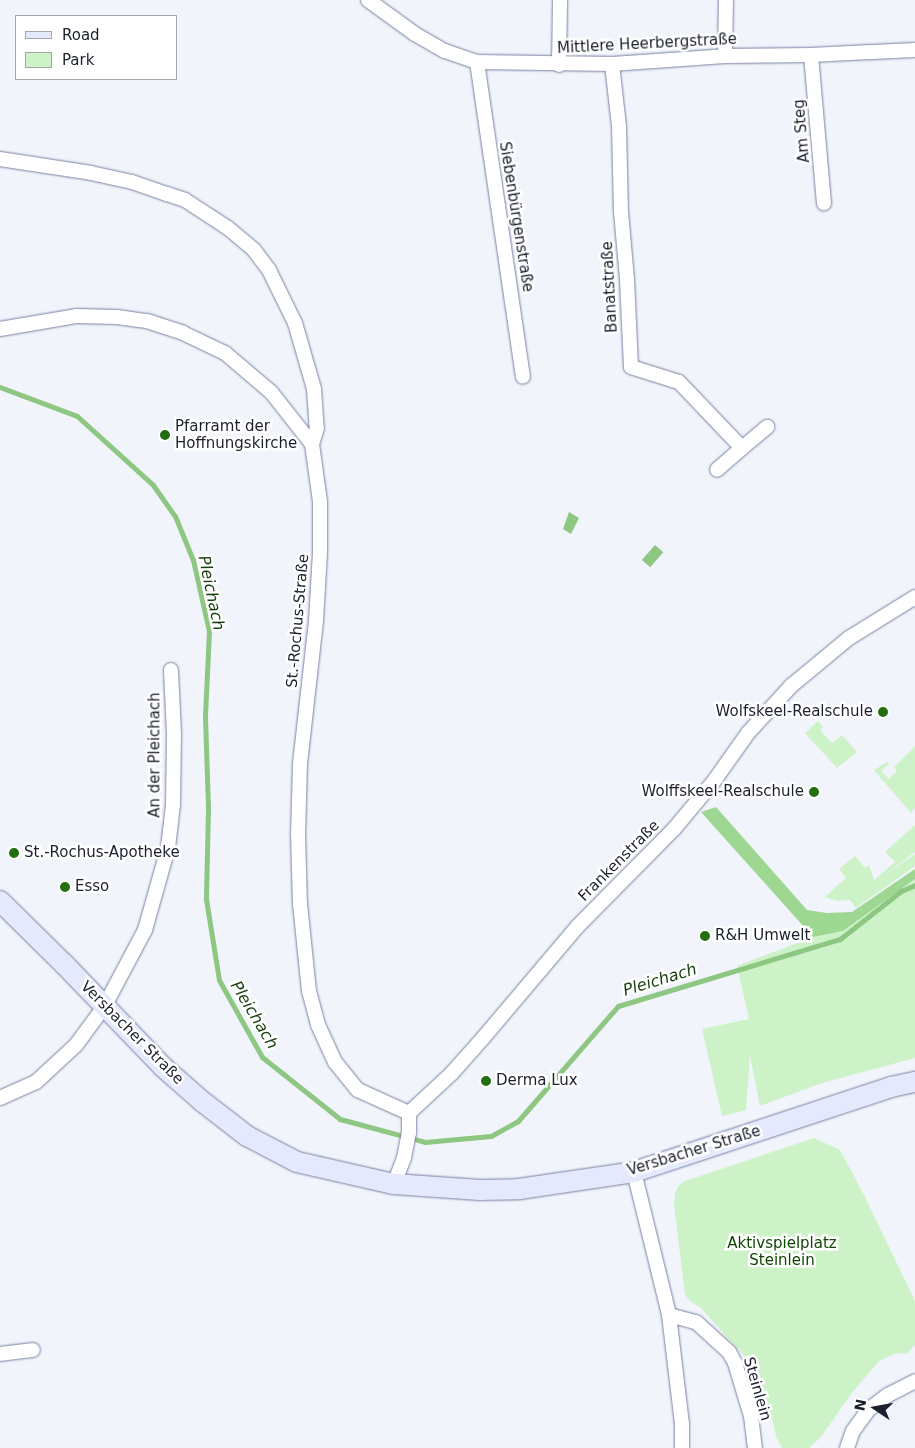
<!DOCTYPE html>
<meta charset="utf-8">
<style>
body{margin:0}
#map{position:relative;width:915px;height:1448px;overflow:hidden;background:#f1f4fb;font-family:"DejaVu Sans",sans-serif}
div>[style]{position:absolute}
.green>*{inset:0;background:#cdf2c7}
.forest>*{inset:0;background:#9dd792}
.water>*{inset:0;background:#8dc782;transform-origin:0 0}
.stream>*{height:5px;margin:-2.5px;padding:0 2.5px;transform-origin:2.5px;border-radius:2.5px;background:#8dc782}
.roads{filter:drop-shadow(0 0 1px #7982a2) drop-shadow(0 0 1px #7982a2)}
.minor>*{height:14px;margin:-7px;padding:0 7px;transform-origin:7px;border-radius:7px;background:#fff}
.secondary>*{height:20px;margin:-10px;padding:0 10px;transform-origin:10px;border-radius:10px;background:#e4e9fd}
.dots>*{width:14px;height:14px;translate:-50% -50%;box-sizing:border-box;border:2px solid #fff;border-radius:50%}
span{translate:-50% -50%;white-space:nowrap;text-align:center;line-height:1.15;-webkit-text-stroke:5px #fff;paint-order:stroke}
.street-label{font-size:15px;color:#1c202d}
.poi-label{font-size:15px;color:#1c202d}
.left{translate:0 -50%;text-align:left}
.right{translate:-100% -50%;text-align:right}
.park-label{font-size:15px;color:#0d4700}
.water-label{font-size:16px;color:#183e10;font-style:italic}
.legend{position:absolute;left:15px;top:15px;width:162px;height:65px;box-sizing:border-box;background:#fff;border:1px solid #a4a6ab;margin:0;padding:6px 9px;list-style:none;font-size:15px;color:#1c202d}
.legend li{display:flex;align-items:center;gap:10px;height:25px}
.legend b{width:25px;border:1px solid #a4a6ab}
.north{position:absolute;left:850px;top:1383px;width:50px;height:50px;-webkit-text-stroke:4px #fff;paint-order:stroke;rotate:282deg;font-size:14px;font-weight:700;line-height:20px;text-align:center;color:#1c202d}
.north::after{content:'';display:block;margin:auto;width:18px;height:22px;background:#1c202d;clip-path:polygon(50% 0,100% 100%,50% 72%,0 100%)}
</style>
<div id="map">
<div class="green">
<div style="clip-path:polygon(818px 721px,823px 727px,820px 730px,832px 743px,842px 735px,857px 752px,837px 768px,805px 733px)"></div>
<div style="clip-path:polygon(915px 746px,915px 808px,911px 813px,874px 770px,887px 762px,889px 764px,881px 771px,889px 779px,897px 771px,894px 767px)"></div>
<div style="clip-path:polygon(915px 825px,915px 852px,882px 877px,915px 854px,915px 866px,856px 908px,850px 900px,837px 901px,825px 897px,846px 878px,839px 869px,855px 856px,865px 868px,869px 865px,874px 880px,895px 862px,885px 852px)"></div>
<div style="clip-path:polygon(915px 879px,915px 1058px,822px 1083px,760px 1106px,750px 1056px,746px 1110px,722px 1116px,702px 1029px,749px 1019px,737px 966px,813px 937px,843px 931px)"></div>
<div style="clip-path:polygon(814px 1138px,840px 1150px,864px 1195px,915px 1301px,915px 1345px,906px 1354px,897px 1353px,879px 1361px,851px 1394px,821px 1437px,809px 1448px,782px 1448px,776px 1436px,771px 1413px,757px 1375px,745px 1357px,700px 1307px,691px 1302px,685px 1295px,674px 1205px,675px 1194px,678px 1186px,685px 1181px)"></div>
</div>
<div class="forest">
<div style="clip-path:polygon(716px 807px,807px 910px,827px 913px,852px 912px,915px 869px,915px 879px,843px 931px,813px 937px,701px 812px)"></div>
</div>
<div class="water">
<div style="clip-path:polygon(569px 512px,579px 518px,571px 534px,563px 529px)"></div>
<div style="left:655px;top:545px;width:11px;height:20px;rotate:41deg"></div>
</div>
<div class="stream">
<div style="left:0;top:387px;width:82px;rotate:20.6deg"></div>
<div style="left:77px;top:416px;width:103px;rotate:42.2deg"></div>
<div style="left:153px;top:485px;width:38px;rotate:55deg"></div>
<div style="left:175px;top:516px;width:48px;rotate:67.8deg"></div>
<div style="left:193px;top:560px;width:73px;rotate:77.3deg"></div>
<div style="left:209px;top:631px;width:86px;rotate:92.7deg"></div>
<div style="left:205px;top:717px;width:91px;rotate:88.1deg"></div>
<div style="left:208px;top:808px;width:91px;rotate:91.3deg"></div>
<div style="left:206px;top:899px;width:82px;rotate:80.9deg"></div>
<div style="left:219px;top:980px;width:88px;rotate:60.8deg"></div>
<div style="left:262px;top:1057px;width:100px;rotate:38.5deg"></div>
<div style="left:340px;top:1119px;width:88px;rotate:15.1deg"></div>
<div style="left:425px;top:1142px;width:66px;rotate:-5.2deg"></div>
<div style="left:491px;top:1136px;width:31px;rotate:-29deg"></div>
<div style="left:518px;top:1121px;width:152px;rotate:-49deg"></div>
<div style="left:618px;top:1006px;width:232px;rotate:-16.8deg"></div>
<div style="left:840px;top:939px;width:78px;rotate:-38.2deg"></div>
<div style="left:901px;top:891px;width:15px;rotate:-23deg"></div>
</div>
<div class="roads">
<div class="minor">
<div style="left:368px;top:0;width:58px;rotate:35.9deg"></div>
<div style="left:415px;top:34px;width:34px;rotate:30deg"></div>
<div style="left:445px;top:51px;width:34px;rotate:19deg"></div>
<div style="left:477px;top:62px;width:135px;rotate:0.8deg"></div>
<div style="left:612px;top:64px;width:113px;rotate:-4deg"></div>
<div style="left:725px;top:56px;width:86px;rotate:-0.7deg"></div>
<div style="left:811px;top:55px;width:104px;rotate:-2.8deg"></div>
<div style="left:811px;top:55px;width:149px;rotate:85deg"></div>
<div style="left:725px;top:56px;width:56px;rotate:-89deg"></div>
<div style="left:477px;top:62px;width:318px;rotate:81.7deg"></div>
<div style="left:612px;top:64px;width:62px;rotate:83.6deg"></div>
<div style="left:619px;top:126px;width:86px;rotate:88.7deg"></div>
<div style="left:621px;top:212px;width:67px;rotate:84.9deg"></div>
<div style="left:627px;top:279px;width:88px;rotate:87.4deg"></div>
<div style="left:631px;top:367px;width:50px;rotate:17.4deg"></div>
<div style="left:679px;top:382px;width:91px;rotate:46.3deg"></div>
<div style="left:742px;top:448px;width:33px;rotate:139deg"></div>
<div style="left:559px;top:65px;width:65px;rotate:-89.1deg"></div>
<div style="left:0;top:159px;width:92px;rotate:8.7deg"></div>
<div style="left:91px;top:173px;width:42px;rotate:12.4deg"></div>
<div style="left:132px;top:182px;width:37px;rotate:19deg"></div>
<div style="left:167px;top:194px;width:19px;rotate:18deg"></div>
<div style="left:185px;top:200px;width:51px;rotate:33.1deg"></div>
<div style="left:228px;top:228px;width:34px;rotate:40deg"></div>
<div style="left:254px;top:250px;width:25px;rotate:53deg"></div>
<div style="left:269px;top:270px;width:59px;rotate:63.9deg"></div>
<div style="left:295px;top:323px;width:69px;rotate:73.9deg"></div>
<div style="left:314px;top:389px;width:39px;rotate:86deg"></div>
<div style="left:317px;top:428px;width:17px;rotate:107deg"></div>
<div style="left:0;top:329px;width:77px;rotate:-9.7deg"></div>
<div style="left:76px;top:316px;width:41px;rotate:1.4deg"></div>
<div style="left:117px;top:317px;width:30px;rotate:8deg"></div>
<div style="left:147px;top:321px;width:38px;rotate:18deg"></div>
<div style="left:183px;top:333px;width:47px;rotate:25.5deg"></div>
<div style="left:225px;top:353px;width:60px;rotate:40.3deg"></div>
<div style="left:271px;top:392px;width:66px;rotate:51.7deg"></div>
<div style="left:312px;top:444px;width:59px;rotate:82.1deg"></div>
<div style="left:320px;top:502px;width:50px;rotate:90deg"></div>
<div style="left:320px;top:552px;width:69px;rotate:93.3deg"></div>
<div style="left:316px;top:621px;width:144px;rotate:96.4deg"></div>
<div style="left:300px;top:764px;width:70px;rotate:91.6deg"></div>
<div style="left:298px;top:834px;width:70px;rotate:88.4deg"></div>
<div style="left:300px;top:904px;width:87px;rotate:84.1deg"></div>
<div style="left:309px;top:991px;width:35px;rotate:75deg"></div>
<div style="left:318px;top:1025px;width:41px;rotate:65.3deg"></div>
<div style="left:335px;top:1062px;width:36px;rotate:51deg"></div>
<div style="left:358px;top:1090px;width:56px;rotate:24.3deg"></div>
<div style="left:742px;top:448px;width:33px;rotate:-40deg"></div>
<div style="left:0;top:1098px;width:39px;rotate:-24deg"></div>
<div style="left:36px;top:1082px;width:54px;rotate:-42.8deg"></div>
<div style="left:76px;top:1045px;width:47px;rotate:-53.6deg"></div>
<div style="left:104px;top:1007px;width:87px;rotate:-62deg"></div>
<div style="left:145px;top:930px;width:85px;rotate:-74.3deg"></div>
<div style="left:168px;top:848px;width:43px;rotate:-83.4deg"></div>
<div style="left:173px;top:805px;width:71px;rotate:-89.2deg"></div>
<div style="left:174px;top:734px;width:64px;rotate:-92.7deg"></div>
<div style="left:634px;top:1172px;width:147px;rotate:76.2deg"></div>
<div style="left:669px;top:1315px;width:110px;rotate:83.2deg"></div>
<div style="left:682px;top:1424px;width:24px;rotate:90deg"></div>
<div style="left:394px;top:1184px;width:28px;rotate:-69deg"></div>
<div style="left:404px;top:1158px;width:25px;rotate:-79deg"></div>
<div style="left:409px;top:1133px;width:20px;rotate:-90deg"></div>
<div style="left:409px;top:1113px;width:59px;rotate:-42.9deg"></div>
<div style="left:452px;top:1073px;width:48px;rotate:-48.4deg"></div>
<div style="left:484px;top:1037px;width:144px;rotate:-49.8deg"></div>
<div style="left:577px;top:927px;width:138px;rotate:-45.3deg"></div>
<div style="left:674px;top:829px;width:62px;rotate:-50.2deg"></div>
<div style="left:714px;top:781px;width:59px;rotate:-54.7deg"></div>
<div style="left:748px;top:733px;width:64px;rotate:-47.5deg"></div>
<div style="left:791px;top:686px;width:75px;rotate:-39.6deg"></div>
<div style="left:849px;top:638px;width:78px;rotate:-31.8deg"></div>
<div style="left:669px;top:1315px;width:28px;rotate:15deg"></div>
<div style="left:696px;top:1322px;width:45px;rotate:42.3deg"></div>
<div style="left:729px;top:1352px;width:13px;rotate:61deg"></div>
<div style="left:735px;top:1363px;width:55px;rotate:73.2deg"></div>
<div style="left:751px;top:1416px;width:32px;rotate:83deg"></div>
<div style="left:0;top:1354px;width:33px;rotate:-7deg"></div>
<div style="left:847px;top:1448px;width:18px;rotate:-71deg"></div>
<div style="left:853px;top:1431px;width:26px;rotate:-54deg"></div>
<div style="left:868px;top:1410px;width:25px;rotate:-37deg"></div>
<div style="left:888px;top:1395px;width:30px;rotate:-27deg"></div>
</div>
<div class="secondary">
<div style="left:0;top:901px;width:91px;rotate:44.6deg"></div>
<div style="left:65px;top:965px;width:141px;rotate:46.1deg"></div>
<div style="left:163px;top:1067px;width:53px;rotate:41.2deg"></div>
<div style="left:203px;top:1102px;width:56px;rotate:37.7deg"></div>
<div style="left:247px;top:1136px;width:56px;rotate:27.5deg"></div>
<div style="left:297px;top:1162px;width:99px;rotate:12.8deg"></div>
<div style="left:394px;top:1184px;width:86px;rotate:4deg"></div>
<div style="left:480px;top:1190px;width:39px;rotate:-1deg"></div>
<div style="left:519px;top:1189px;width:116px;rotate:-8.4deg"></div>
<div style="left:634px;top:1172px;width:271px;rotate:-18.3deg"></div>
<div style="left:891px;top:1087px;width:25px;rotate:-12deg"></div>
</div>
</div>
<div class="dots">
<div style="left:165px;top:435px;background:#226e11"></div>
<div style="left:883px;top:712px;background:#226e11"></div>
<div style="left:814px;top:792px;background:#226e11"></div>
<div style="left:14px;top:853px;background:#226e11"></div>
<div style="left:65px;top:887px;background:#226e11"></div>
<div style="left:705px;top:936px;background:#226e11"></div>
<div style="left:486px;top:1081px;background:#226e11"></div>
</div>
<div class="street-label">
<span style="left:647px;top:44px;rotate:-3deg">Mittlere Heerbergstraße</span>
<span style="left:802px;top:131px;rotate:-95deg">Am Steg</span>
<span style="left:516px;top:217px;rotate:81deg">Siebenbürgenstraße</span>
<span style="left:610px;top:287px;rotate:-93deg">Banatstraße</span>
<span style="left:298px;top:621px;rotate:-85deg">St.-Rochus-Straße</span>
<span style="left:155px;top:755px;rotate:-90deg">An der Pleichach</span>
<span style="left:619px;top:861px;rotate:-45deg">Frankenstraße</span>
<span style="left:132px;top:1033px;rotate:45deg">Versbacher Straße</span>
<span style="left:694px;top:1151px;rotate:-17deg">Versbacher Straße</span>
<span style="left:757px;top:1389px;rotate:74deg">Steinlein</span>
</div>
<div class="poi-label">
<span class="left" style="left:175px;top:435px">Pfarramt der<br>Hoffnungskirche</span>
<span class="right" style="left:873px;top:712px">Wolfskeel-Realschule</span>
<span class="right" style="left:804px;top:792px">Wolffskeel-Realschule</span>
<span class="left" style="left:24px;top:853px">St.-Rochus-Apotheke</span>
<span class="left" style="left:75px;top:887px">Esso</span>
<span class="left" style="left:715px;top:936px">R&amp;H Umwelt</span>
<span class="left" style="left:496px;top:1081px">Derma Lux</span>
</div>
<div class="park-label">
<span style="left:782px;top:1252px">Aktivspielplatz<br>Steinlein</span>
</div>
<div class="water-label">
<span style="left:211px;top:593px;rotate:78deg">Pleichach</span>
<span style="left:660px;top:980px;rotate:-17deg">Pleichach</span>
<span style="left:254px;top:1015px;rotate:59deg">Pleichach</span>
</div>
<ul class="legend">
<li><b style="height:6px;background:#e4e9fd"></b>Road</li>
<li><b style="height:14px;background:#cdf2c7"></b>Park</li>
</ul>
<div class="north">N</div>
</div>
